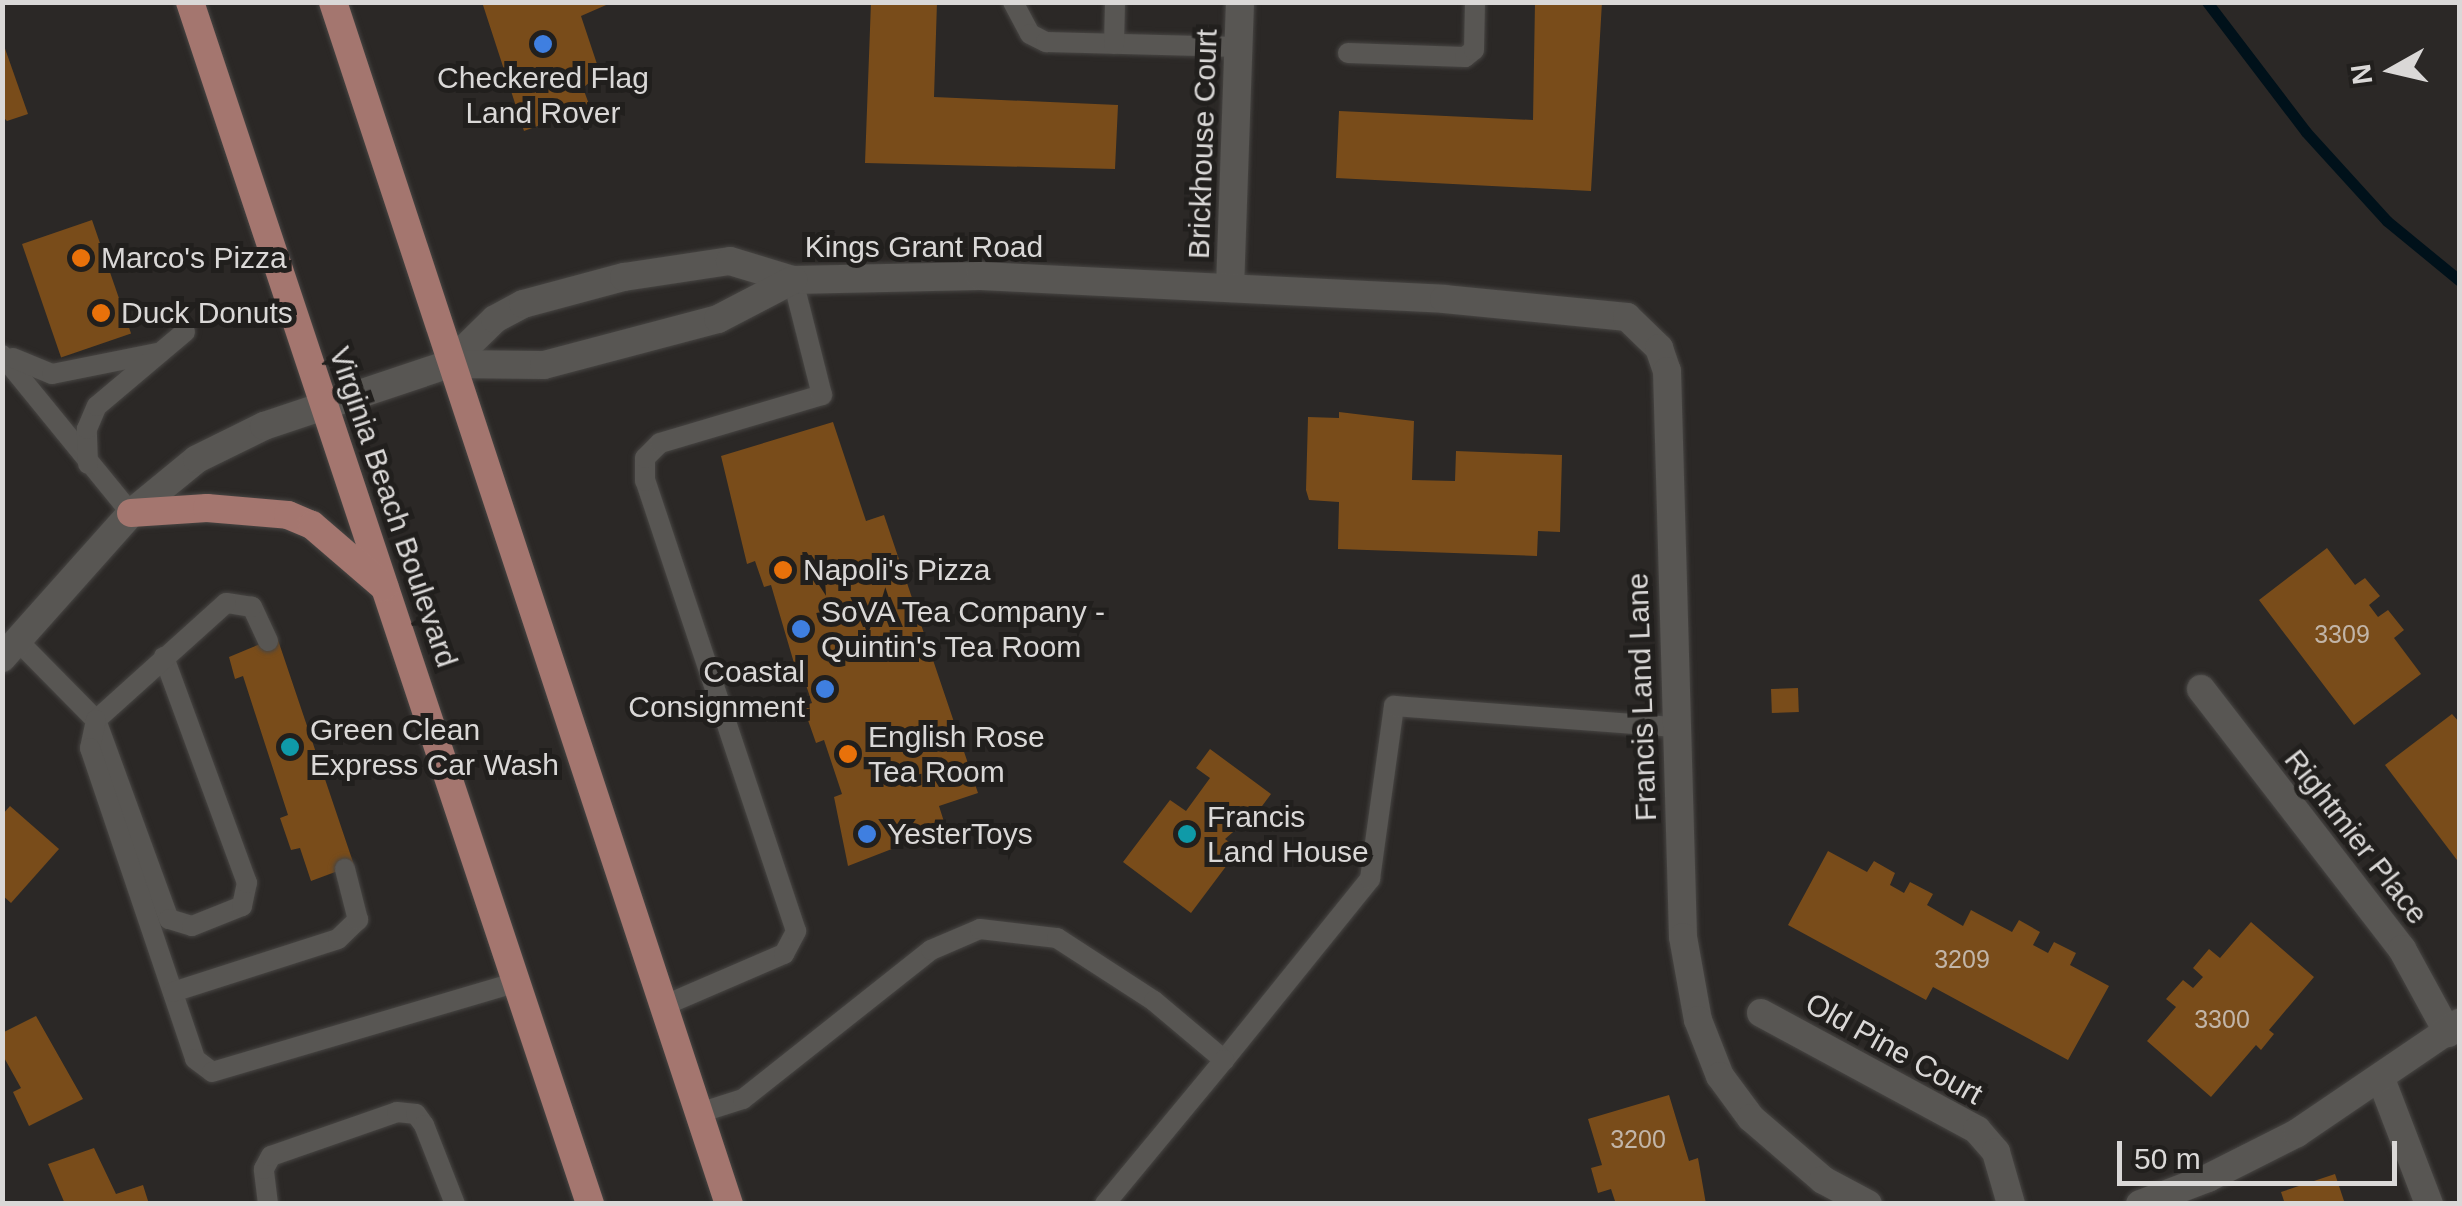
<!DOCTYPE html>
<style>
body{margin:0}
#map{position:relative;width:2462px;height:1206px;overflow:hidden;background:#2b2826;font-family:Helvetica,sans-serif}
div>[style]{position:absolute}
.stream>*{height:11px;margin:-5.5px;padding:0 5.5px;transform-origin:5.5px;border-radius:5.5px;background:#00111a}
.building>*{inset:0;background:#794c1a;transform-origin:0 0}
.roads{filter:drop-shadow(0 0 2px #474543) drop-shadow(0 0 2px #474543)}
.service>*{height:20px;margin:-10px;padding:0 10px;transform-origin:10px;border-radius:10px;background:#585653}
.minor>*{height:28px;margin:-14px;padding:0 14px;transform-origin:14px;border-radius:14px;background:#585653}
.tertiary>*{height:28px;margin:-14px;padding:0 14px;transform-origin:14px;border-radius:14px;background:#585653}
.primary>*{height:28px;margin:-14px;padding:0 14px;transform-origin:14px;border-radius:14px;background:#a4766f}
.dots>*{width:28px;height:28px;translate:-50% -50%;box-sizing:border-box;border:5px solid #211f1d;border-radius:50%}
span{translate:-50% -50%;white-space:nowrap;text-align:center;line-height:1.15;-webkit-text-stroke:10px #211f1d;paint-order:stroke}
.number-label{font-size:25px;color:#c2b5a8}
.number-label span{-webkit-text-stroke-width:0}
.poi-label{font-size:30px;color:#dad8d7}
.left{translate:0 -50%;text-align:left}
.right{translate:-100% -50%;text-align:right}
.street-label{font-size:30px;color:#dad8d7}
.frame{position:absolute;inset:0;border:5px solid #dad8d7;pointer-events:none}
.north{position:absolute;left:2342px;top:20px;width:100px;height:100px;-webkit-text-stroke:8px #211f1d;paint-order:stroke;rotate:262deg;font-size:28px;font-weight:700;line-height:40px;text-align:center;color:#dad8d7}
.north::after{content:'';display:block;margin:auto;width:35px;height:45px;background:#dad8d7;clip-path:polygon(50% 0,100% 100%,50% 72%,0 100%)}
.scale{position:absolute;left:2117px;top:1141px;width:280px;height:45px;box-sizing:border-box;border:5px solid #dad8d7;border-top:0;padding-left:12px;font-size:30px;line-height:35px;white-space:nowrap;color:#dad8d7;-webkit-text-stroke:8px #211f1d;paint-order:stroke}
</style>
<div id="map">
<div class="stream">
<div style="left:2207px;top:2px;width:163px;rotate:52.7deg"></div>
<div style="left:2306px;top:132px;width:120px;rotate:47.7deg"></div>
<div style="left:2387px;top:221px;width:94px;rotate:39.4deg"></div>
</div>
<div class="building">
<div style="clip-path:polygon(482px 2px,613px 2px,581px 16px,600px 73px,583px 88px,590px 107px,524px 131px)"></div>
<div style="clip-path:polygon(871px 2px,937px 2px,934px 97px,1118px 105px,1115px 169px,865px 163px)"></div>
<div style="clip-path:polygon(1535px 2px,1602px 2px,1591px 191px,1336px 178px,1339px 111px,1533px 120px)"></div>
<div style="clip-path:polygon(2px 40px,28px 114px,7px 121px,2px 116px)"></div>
<div style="left:92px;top:220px;width:120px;height:74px;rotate:71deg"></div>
<div style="clip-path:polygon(1339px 412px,1414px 421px,1412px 480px,1455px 481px,1456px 451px,1562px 455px,1560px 532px,1538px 531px,1537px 556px,1338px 549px,1339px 502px,1309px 500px,1306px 490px,1308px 417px,1339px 418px)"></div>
<div style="clip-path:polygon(833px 422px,866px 521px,884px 515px,978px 793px,939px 806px,946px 828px,848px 866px,834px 797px,842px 794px,824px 740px,816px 743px,803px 706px,812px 703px,804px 679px,799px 680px,771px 585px,764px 587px,755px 561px,747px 564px,721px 456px)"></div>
<div style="clip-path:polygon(2327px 548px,2355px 585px,2365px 578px,2380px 596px,2369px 605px,2378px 617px,2388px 610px,2404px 630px,2394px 638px,2421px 674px,2354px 725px,2259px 600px)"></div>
<div style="clip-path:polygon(277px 637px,354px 865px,311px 881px,300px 848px,291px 850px,280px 818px,288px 815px,243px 676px,235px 679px,229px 657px)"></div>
<div style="left:1798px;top:688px;width:24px;height:27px;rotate:88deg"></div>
<div style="clip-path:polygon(2452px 714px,2460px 723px,2460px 864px,2385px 765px)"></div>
<div style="clip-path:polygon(1210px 749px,1271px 794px,1245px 829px,1240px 826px,1225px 839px,1239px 849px,1191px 913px,1123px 862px,1170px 800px,1186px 811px,1210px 778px,1196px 768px)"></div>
<div style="clip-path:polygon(10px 806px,59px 849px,11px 903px,2px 895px,2px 815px)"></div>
<div style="clip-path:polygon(1828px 851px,1867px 872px,1874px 861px,1895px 873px,1890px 885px,1904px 893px,1910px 882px,1933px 894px,1927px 905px,1963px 926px,1971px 910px,2012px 932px,2019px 920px,2040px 932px,2033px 945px,2048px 953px,2054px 942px,2076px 953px,2070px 965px,2109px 986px,2068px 1060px,1933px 987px,1926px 1000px,1788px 925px)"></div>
<div style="clip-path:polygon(2251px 922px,2314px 977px,2269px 1030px,2274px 1034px,2261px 1050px,2256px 1045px,2211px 1097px,2147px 1041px,2176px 1007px,2166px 999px,2183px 980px,2193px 988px,2203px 977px,2193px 968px,2209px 949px,2220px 958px)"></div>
<div style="clip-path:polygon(36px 1016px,83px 1099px,29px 1126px,13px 1092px,21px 1088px,2px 1054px,2px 1033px)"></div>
<div style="clip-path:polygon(1669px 1095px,1689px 1161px,1698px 1158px,1706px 1204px,1616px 1204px,1611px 1189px,1598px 1193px,1591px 1168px,1602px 1165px,1588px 1119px)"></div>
<div style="clip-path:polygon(94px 1148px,116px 1194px,143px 1185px,149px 1204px,65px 1204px,48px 1164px)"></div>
<div style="clip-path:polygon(2335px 1174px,2345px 1204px,2285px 1204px,2281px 1192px)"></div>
</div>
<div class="roads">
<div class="service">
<div style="left:1013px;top:2px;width:36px;rotate:62deg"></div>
<div style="left:1030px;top:34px;width:18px;rotate:27deg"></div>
<div style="left:1046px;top:42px;width:192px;rotate:1.5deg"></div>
<div style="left:1114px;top:44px;width:42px;rotate:-88.6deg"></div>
<div style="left:1348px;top:53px;width:117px;rotate:2deg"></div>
<div style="left:1465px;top:57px;width:11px;rotate:-38deg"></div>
<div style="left:1474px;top:50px;width:48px;rotate:-88.8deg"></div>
<div style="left:2px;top:355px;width:204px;rotate:50.8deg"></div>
<div style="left:13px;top:358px;width:42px;rotate:22.3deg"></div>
<div style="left:52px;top:374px;width:107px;rotate:-11.3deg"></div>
<div style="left:88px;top:464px;width:35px;rotate:-92deg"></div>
<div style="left:87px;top:429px;width:25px;rotate:-67deg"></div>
<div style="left:97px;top:406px;width:115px;rotate:-40.1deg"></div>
<div style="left:17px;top:640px;width:112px;rotate:45.4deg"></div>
<div style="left:96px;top:720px;width:212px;rotate:69.9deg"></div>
<div style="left:169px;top:919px;width:24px;rotate:17deg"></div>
<div style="left:192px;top:926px;width:54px;rotate:-21.8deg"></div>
<div style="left:242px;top:906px;width:24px;rotate:-78deg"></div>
<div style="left:247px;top:883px;width:241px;rotate:-110.2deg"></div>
<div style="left:268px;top:641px;width:38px;rotate:-115deg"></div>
<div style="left:252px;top:607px;width:26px;rotate:-171deg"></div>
<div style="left:226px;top:603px;width:175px;rotate:138deg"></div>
<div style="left:96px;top:720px;width:29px;rotate:102deg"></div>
<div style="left:90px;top:748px;width:328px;rotate:71.3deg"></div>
<div style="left:195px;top:1059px;width:21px;rotate:37deg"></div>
<div style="left:212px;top:1072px;width:318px;rotate:-16.4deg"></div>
<div style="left:173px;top:992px;width:173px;rotate:-17.8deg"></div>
<div style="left:338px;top:939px;width:28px;rotate:-44deg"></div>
<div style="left:358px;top:920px;width:53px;rotate:-104.3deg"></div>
<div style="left:663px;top:1006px;width:132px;rotate:-23.3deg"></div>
<div style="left:784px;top:954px;width:26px;rotate:-62deg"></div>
<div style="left:796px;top:931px;width:475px;rotate:-108.5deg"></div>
<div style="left:645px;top:481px;width:23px;rotate:-90deg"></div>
<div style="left:645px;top:458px;width:21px;rotate:-45deg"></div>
<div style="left:660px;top:443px;width:169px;rotate:-16.5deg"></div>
<div style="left:822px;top:395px;width:119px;rotate:-104.2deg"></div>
<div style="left:1224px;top:1060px;width:233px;rotate:-51.1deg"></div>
<div style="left:1370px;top:879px;width:175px;rotate:-82.1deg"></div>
<div style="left:1394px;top:706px;width:282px;rotate:4.3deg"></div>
<div style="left:699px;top:1113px;width:46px;rotate:-17.7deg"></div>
<div style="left:743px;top:1099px;width:240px;rotate:-38.4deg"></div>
<div style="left:931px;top:950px;width:53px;rotate:-23.2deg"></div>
<div style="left:980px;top:929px;width:78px;rotate:6.7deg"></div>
<div style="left:1057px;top:938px;width:116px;rotate:33deg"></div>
<div style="left:1154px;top:1001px;width:92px;rotate:40.1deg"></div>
<div style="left:1224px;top:1060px;width:187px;rotate:129.6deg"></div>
<div style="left:268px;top:1204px;width:35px;rotate:-97deg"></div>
<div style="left:264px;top:1169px;width:15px;rotate:-62deg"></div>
<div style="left:271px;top:1156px;width:133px;rotate:-19.2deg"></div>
<div style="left:397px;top:1112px;width:19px;rotate:6deg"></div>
<div style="left:416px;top:1114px;width:14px;rotate:54deg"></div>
<div style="left:424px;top:1125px;width:85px;rotate:68.6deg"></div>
</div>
<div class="minor">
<div style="left:1230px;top:288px;width:286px;rotate:-88deg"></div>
<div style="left:449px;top:364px;width:64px;rotate:-44.4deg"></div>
<div style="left:495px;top:319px;width:32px;rotate:-28deg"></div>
<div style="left:523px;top:304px;width:105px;rotate:-15deg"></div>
<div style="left:624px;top:277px;width:107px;rotate:-8.6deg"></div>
<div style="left:730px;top:261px;width:66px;rotate:16.8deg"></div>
<div style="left:793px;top:280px;width:187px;rotate:-1.2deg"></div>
<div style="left:980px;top:276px;width:465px;rotate:2.8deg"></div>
<div style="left:1444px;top:299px;width:184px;rotate:5.6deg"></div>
<div style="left:1627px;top:317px;width:45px;rotate:44.1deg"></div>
<div style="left:1659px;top:348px;width:24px;rotate:71deg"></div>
<div style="left:1667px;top:371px;width:566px;rotate:88.38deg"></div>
<div style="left:1683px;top:937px;width:84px;rotate:79.8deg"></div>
<div style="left:1698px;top:1020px;width:60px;rotate:68.6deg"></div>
<div style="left:1720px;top:1076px;width:52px;rotate:53.6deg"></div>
<div style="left:1751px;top:1118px;width:95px;rotate:40.7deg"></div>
<div style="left:1823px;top:1180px;width:51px;rotate:28.1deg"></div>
<div style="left:449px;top:364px;width:95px;rotate:0.6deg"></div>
<div style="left:544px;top:365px;width:180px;rotate:-14.8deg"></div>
<div style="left:718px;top:319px;width:85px;rotate:-27.5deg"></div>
<div style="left:2201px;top:689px;width:329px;rotate:52.3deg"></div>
<div style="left:2402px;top:949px;width:96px;rotate:61.3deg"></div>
<div style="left:1761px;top:1013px;width:246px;rotate:28.4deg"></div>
<div style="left:1977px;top:1130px;width:29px;rotate:49deg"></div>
<div style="left:1996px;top:1152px;width:54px;rotate:73.9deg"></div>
<div style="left:2381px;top:1079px;width:134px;rotate:69deg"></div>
<div style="left:2140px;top:1204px;width:73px;rotate:-20.9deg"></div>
<div style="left:2208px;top:1178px;width:100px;rotate:-26.8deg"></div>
<div style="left:2297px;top:1133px;width:196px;rotate:-34.2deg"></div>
</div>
<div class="tertiary">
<div style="left:2px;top:658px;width:194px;rotate:-48.3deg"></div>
<div style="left:131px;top:513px;width:85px;rotate:-39.3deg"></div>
<div style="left:197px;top:459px;width:75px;rotate:-26.2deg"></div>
<div style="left:264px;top:426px;width:195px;rotate:-18.5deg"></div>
</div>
<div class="primary">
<div style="left:190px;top:2px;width:1267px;rotate:71.59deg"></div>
<div style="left:333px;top:2px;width:1266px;rotate:71.77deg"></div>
<div style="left:131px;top:513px;width:76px;rotate:-3.8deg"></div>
<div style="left:207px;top:508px;width:81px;rotate:4.9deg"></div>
<div style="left:288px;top:515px;width:26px;rotate:23deg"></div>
<div style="left:312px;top:525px;width:95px;rotate:40.7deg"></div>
</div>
</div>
<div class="dots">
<div style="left:543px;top:44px;background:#3f7fe0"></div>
<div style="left:81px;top:258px;background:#e8710a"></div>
<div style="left:101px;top:313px;background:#e8710a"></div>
<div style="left:783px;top:570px;background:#e8710a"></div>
<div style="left:801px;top:629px;background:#3f7fe0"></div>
<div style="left:825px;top:689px;background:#3f7fe0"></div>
<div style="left:290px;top:747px;background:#0f9aa8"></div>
<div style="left:848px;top:754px;background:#e8710a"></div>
<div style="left:867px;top:834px;background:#3f7fe0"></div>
<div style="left:1187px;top:834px;background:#0f9aa8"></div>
</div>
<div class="number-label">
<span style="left:2342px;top:634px">3309</span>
<span style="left:1962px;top:959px">3209</span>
<span style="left:2222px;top:1019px">3300</span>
<span style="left:1638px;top:1139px">3200</span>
</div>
<div class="poi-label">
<span style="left:543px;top:95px">Checkered Flag<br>Land Rover</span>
<span class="left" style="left:101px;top:258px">Marco's Pizza</span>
<span class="left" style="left:121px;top:313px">Duck Donuts</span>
<span class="left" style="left:803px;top:570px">Napoli's Pizza</span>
<span class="left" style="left:821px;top:629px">SoVA Tea Company -<br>Quintin's Tea Room</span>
<span class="right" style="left:805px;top:689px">Coastal<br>Consignment</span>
<span class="left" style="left:310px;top:747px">Green Clean<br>Express Car Wash</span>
<span class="left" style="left:868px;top:754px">English Rose<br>Tea Room</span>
<span class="left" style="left:1207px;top:834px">Francis<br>Land House</span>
<span class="left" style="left:887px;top:834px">YesterToys</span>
</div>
<div class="street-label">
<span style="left:1203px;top:144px;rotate:-88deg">Brickhouse Court</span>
<span style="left:924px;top:247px">Kings Grant Road</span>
<span style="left:393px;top:507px;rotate:71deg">Virginia Beach Boulevard</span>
<span style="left:1642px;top:697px;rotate:-92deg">Francis Land Lane</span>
<span style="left:2356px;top:837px;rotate:52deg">Rightmier Place</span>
<span style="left:1894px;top:1049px;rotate:29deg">Old Pine Court</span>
</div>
<div class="frame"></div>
<div class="north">N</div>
<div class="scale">50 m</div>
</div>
